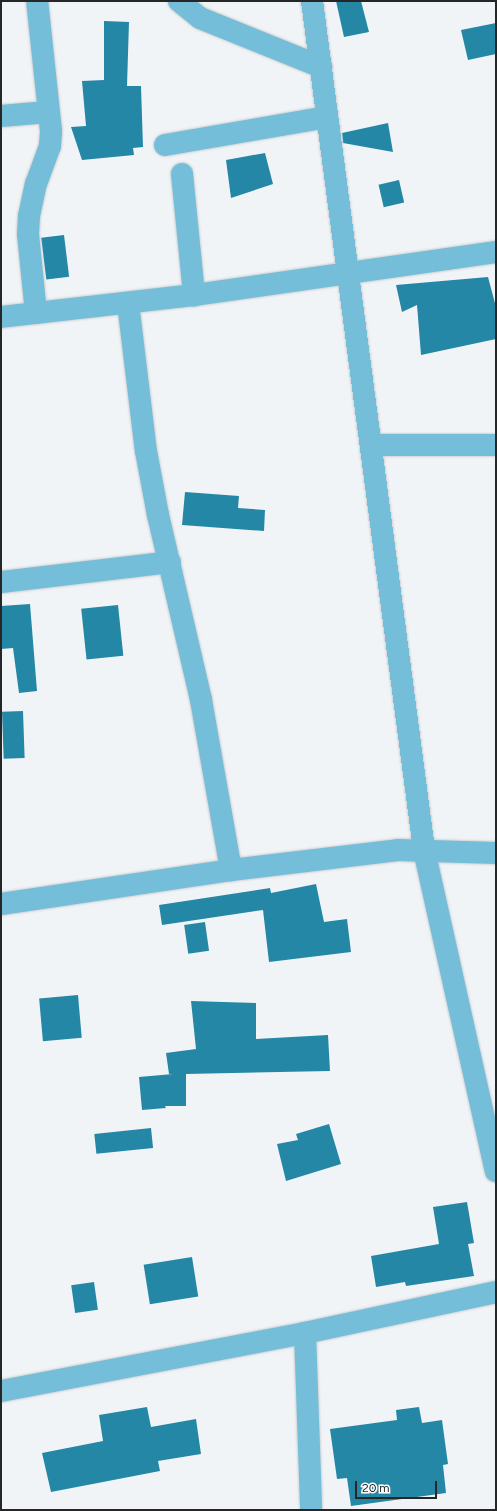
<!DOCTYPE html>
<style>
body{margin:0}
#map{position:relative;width:497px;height:1511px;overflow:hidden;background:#f1f4f6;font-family:Figtree,sans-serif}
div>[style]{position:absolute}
.building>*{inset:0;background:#2587a6;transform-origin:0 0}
.roads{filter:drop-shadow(0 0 1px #cccfd1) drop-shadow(0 0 1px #cccfd1)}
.minor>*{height:22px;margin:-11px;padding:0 11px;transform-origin:11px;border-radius:11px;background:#75bed9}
span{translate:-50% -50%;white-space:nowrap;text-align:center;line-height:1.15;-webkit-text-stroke:4px #fff;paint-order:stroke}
.frame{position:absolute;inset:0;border:2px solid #252727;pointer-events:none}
.scale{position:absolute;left:355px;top:1481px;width:82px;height:18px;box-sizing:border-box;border:2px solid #252727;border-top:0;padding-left:5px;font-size:12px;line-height:14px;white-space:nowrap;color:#252727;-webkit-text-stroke:3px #fff;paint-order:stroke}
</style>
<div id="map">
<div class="building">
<div style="clip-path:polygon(336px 1px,361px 1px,369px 32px,344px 37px)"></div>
<div style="clip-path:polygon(104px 21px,129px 22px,127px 86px,141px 86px,143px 147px,133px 148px,134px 155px,82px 160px,71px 127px,86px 126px,82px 81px,104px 80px)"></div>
<div style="clip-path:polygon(496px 23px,496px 54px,468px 60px,461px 30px)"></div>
<div style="clip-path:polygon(388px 123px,393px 152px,343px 143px,342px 133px)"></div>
<div style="clip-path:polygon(265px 153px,273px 184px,231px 198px,226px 160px)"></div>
<div style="left:399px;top:180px;width:23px;height:21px;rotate:77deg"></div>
<div style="left:64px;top:235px;width:42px;height:23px;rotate:83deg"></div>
<div style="clip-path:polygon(488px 277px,496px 307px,496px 339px,421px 355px,417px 305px,402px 312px,396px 285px)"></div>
<div style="clip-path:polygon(185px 492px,239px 496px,238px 508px,265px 510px,264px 531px,182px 525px)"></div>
<div style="clip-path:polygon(30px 604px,37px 691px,19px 693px,13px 648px,1px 649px,1px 606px)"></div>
<div style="left:118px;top:605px;width:51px;height:37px;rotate:84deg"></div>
<div style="left:23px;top:711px;width:47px;height:21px;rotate:88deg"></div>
<div style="clip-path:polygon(316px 884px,324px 922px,347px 919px,351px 952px,269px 962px,263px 910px,162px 925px,159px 905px,270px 888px,271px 893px)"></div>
<div style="left:205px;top:922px;width:29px;height:21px;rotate:82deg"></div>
<div style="left:78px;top:995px;width:43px;height:39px;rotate:85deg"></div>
<div style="clip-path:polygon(191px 1001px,256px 1003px,256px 1039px,328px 1035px,330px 1071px,186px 1074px,186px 1106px,165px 1106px,166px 1108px,142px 1110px,139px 1077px,173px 1074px,169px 1074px,166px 1053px,196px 1049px)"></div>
<div style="clip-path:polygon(329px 1124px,341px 1164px,286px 1181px,277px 1144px,298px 1140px,296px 1134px)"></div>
<div style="left:151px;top:1128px;width:20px;height:57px;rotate:84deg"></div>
<div style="clip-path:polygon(467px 1202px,474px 1243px,468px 1244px,474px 1276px,406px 1286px,405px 1282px,376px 1287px,371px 1256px,439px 1244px,433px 1207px)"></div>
<div style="left:192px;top:1257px;width:40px;height:49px;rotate:81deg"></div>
<div style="left:94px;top:1282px;width:28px;height:23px;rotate:82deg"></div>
<div style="clip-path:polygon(147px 1407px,151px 1427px,196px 1419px,201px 1454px,158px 1461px,160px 1471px,51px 1492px,42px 1453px,103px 1441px,99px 1415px)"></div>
<div style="clip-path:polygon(419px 1407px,422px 1423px,442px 1420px,448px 1464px,443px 1465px,446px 1493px,351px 1506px,347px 1478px,337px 1479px,330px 1429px,397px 1420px,396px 1410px)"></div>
</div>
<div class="roads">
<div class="minor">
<div style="left:179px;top:1px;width:27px;rotate:39deg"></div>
<div style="left:200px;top:18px;width:131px;rotate:22deg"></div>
<div style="left:312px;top:1px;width:856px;rotate:82.48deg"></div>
<div style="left:424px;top:850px;width:329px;rotate:77.4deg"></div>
<div style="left:1px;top:116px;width:47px;rotate:-4.9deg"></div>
<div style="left:165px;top:145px;width:164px;rotate:-9.8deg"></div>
<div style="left:182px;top:174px;width:122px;rotate:84.3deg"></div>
<div style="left:128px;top:303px;width:149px;rotate:83.1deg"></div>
<div style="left:146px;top:451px;width:65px;rotate:79.4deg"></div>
<div style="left:158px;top:515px;width:190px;rotate:76.9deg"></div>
<div style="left:201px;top:700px;width:173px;rotate:80deg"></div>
<div style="left:36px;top:313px;width:79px;rotate:-95.8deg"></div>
<div style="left:28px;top:234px;width:18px;rotate:-87deg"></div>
<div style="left:29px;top:216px;width:33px;rotate:-78deg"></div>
<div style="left:36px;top:184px;width:40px;rotate:-69.8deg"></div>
<div style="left:50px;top:146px;width:15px;rotate:-86deg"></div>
<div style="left:51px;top:131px;width:131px;rotate:-96.1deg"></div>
<div style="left:1px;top:317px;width:194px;rotate:-6.5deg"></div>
<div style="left:194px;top:295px;width:305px;rotate:-8.1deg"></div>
<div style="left:371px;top:445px;width:125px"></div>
<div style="left:1px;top:582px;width:170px;rotate:-6.7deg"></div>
<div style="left:1px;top:904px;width:232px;rotate:-8.4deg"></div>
<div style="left:231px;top:870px;width:168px;rotate:-6.8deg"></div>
<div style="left:398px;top:850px;width:98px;rotate:1.8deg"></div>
<div style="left:305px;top:1333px;width:174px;rotate:88deg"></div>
<div style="left:1px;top:1391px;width:309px;rotate:-10.8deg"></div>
<div style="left:305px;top:1333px;width:195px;rotate:-12.1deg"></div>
</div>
</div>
<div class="frame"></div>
<div class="scale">20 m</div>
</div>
